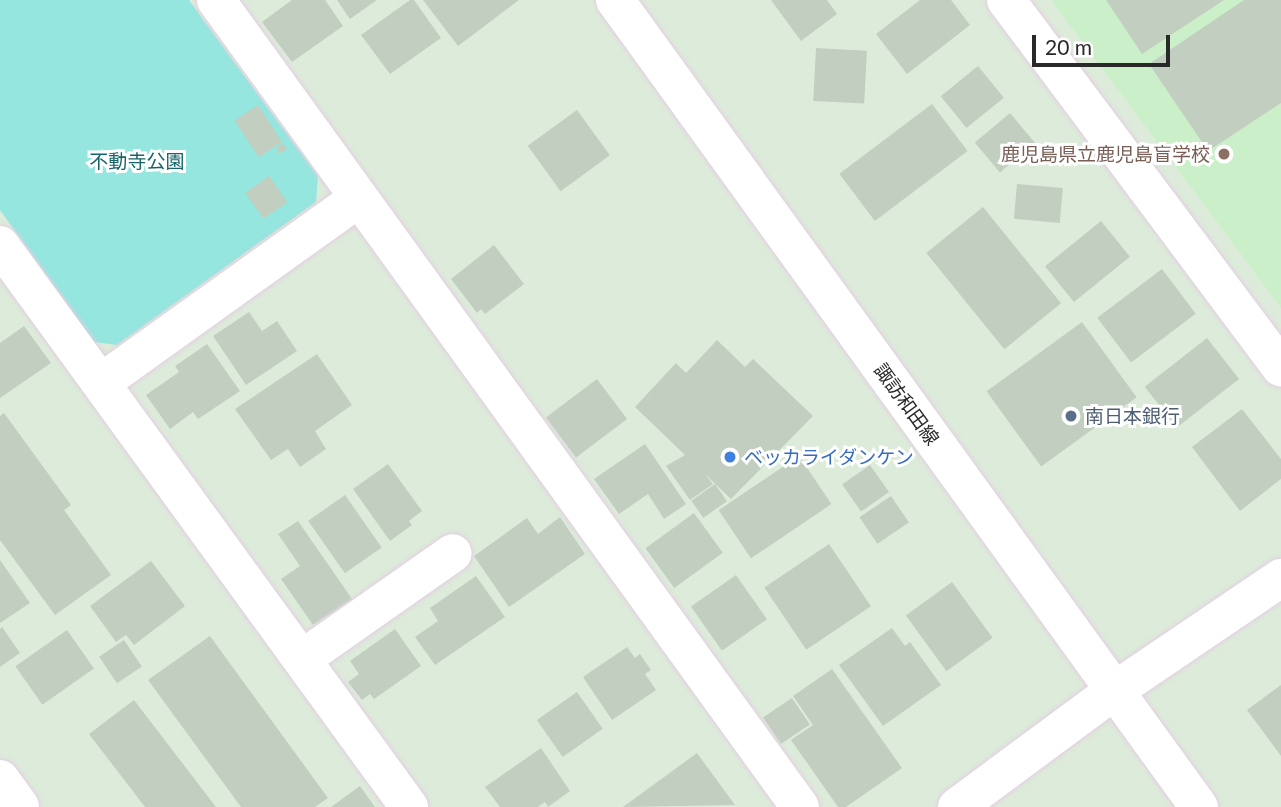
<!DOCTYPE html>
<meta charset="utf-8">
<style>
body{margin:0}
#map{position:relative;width:1281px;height:807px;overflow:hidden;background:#ddecda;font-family:Lato,"Noto Sans JP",sans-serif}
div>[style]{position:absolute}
.education>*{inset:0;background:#cbefc8}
.green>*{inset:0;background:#94e6df}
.building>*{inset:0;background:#c2cec0;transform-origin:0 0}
.roads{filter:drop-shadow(0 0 2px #e3cfe2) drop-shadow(0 0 2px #e3cfe2)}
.minor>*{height:38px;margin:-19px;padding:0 19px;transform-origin:19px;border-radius:19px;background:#fff}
.dots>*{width:19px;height:19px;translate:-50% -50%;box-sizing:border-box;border:4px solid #fff;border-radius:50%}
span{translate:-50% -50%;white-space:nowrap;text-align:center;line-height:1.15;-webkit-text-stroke:6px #fff;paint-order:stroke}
.education-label{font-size:19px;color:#785e54}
.right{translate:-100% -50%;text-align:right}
.park-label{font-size:19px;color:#166569}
.street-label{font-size:19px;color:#292929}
.service-label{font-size:19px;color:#4e5e75}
.left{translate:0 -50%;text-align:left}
.shop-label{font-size:19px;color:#366cbe}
.scale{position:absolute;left:1032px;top:35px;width:138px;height:32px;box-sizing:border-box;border:4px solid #292929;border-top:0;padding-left:9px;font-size:21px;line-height:24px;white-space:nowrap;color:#292929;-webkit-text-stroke:5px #fff;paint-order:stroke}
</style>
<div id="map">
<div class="education">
<div style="clip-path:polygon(1051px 0,1281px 0,1281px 308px)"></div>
</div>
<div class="green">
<div style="clip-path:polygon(0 0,189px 0,318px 176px,316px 202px,117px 345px,94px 342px,0 210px)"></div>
</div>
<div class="building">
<div style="clip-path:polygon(292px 0,325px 0,343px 26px,292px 62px,262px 22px)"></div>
<div style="clip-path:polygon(337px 0,377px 0,350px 19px)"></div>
<div style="clip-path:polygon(410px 0,414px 0,441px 38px,390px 74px,361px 35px)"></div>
<div style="clip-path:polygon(423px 0,519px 0,458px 46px)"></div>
<div style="clip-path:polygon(771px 0,827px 0,837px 14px,801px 41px)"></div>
<div style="clip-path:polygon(920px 0,951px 0,970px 25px,907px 74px,876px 34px)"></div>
<div style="clip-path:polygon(1106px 0,1224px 0,1142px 54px)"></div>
<div style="clip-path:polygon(1244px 0,1281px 0,1281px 103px,1208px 151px,1149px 64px)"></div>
<div style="left:816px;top:48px;width:51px;height:53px;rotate:3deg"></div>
<div style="left:978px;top:66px;width:41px;height:48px;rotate:51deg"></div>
<div style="left:932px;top:104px;width:59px;height:116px;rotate:53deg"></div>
<div style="left:258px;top:105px;width:44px;height:28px;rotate:57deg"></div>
<div style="left:577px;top:110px;width:56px;height:61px;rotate:54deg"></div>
<div style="left:1010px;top:113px;width:39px;height:46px;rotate:50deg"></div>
<div style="clip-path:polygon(283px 143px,287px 149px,279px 154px,276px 148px)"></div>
<div style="left:269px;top:176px;width:32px;height:29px;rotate:55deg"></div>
<div style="left:1017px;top:184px;width:46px;height:35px;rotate:5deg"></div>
<div style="left:983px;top:207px;width:124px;height:73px;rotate:51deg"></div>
<div style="left:1101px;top:221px;width:46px;height:72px;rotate:51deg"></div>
<div style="clip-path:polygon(494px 245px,524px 284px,485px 314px,481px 309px,477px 313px,451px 279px)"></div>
<div style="left:1162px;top:269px;width:56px;height:81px;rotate:53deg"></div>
<div style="clip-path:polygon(249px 312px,262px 331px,277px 321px,297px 351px,246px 385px,213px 336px)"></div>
<div style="left:1082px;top:322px;width:93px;height:118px;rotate:54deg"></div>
<div style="clip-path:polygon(24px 326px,51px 363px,0 398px,0 343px)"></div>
<div style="left:1207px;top:338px;width:52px;height:79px;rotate:52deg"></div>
<div style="clip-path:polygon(717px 340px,745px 367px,753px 359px,813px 416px,731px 499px,705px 474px,713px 484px,690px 500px,666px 466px,685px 455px,635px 407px,676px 363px,686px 373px)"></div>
<div style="clip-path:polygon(207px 344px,240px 391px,198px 419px,193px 412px,170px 429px,146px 395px,179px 372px,175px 366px)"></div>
<div style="clip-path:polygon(317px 354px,352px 405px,315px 431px,326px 449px,300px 467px,288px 449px,271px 460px,235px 409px)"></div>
<div style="left:597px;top:379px;width:50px;height:64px;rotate:53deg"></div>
<div style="clip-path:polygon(1242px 409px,1281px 459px,1281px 479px,1240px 511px,1192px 447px)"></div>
<div style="clip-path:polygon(4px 413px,71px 505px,64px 510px,111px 575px,55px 615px,0 540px,0 416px)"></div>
<div style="clip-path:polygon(645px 444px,686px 504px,664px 519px,648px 494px,619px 514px,594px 479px)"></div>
<div style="left:799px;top:456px;width:58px;height:97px;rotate:56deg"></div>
<div style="clip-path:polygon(388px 464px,422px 511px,409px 521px,412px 525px,390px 541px,353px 489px)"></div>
<div style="left:870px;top:465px;width:33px;height:34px;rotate:55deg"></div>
<div style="left:715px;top:484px;width:21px;height:29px;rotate:55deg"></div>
<div style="left:345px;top:495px;width:64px;height:45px;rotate:55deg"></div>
<div style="left:891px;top:496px;width:32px;height:38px;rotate:56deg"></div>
<div style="left:694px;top:513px;width:49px;height:60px;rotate:54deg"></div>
<div style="clip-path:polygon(560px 517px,585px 554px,509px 607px,474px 556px,527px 518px,538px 534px)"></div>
<div style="clip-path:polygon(298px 521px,352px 599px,313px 625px,281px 579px,300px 566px,278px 534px)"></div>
<div style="left:829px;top:544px;width:75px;height:78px;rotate:56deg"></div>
<div style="clip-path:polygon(0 560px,30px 603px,0 623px)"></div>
<div style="clip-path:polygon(151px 561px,185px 606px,134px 645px,126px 635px,116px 642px,90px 606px)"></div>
<div style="left:736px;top:575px;width:54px;height:55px;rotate:55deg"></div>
<div style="clip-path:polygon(476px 576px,505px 617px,435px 665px,415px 637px,438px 621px,430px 608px)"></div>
<div style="left:952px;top:582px;width:69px;height:57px;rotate:54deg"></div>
<div style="clip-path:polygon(2px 627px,20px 653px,0 667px,0 629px)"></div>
<div style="clip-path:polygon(892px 628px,905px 646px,910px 642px,941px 685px,883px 726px,839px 665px)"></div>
<div style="clip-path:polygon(395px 629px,421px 666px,374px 699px,370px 694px,362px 700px,348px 682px,359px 674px,350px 661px)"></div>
<div style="left:67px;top:630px;width:47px;height:63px;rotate:55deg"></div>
<div style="clip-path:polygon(210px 636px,328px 798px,315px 807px,241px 807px,148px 680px)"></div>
<div style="left:124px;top:640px;width:32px;height:30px;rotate:56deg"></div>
<div style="clip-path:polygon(627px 647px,635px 658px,640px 654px,651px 670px,645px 674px,656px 690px,612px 720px,583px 677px)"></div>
<div style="clip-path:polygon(832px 669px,902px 768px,846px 807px,838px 807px,791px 740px,813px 725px,793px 696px)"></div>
<div style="clip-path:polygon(1281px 685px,1281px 756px,1247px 710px)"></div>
<div style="left:577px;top:692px;width:45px;height:49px;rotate:55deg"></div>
<div style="left:792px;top:698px;width:32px;height:35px;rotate:56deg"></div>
<div style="clip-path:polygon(134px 700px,216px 807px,145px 807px,89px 734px)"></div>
<div style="clip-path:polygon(541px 748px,570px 791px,548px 807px,545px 802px,538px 807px,500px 807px,485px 787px)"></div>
<div style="clip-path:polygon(697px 753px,735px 805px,623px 807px)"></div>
<div style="clip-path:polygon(360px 786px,375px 807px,331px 807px)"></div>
</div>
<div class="roads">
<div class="minor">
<div style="left:216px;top:0;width:996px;rotate:54.11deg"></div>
<div style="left:615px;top:0;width:996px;rotate:54.11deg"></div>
<div style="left:1006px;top:0;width:459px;rotate:53.2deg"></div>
<div style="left:0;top:245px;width:695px;rotate:53.95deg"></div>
<div style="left:102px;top:382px;width:316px;rotate:-35.6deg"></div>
<div style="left:302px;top:659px;width:184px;rotate:-35.1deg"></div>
<div style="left:0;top:779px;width:34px;rotate:54deg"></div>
<div style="left:957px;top:807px;width:195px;rotate:-36.5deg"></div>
<div style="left:1114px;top:691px;width:202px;rotate:-34.1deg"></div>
</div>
</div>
<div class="dots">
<div style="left:1224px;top:154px;background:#8d6e63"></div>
<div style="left:1071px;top:416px;background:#5c6f8a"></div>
<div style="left:730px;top:457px;background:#3f7fe0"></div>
</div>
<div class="education-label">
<span class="right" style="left:1210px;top:154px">鹿児島県立鹿児島盲学校</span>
</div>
<div class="park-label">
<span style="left:137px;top:161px">不動寺公園</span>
</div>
<div class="street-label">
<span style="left:907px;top:404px;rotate:54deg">諏訪和田線</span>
</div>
<div class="service-label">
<span class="left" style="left:1085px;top:416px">南日本銀行</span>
</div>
<div class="shop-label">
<span class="left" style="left:744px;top:457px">ベッカライダンケン</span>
</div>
<div class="scale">20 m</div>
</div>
